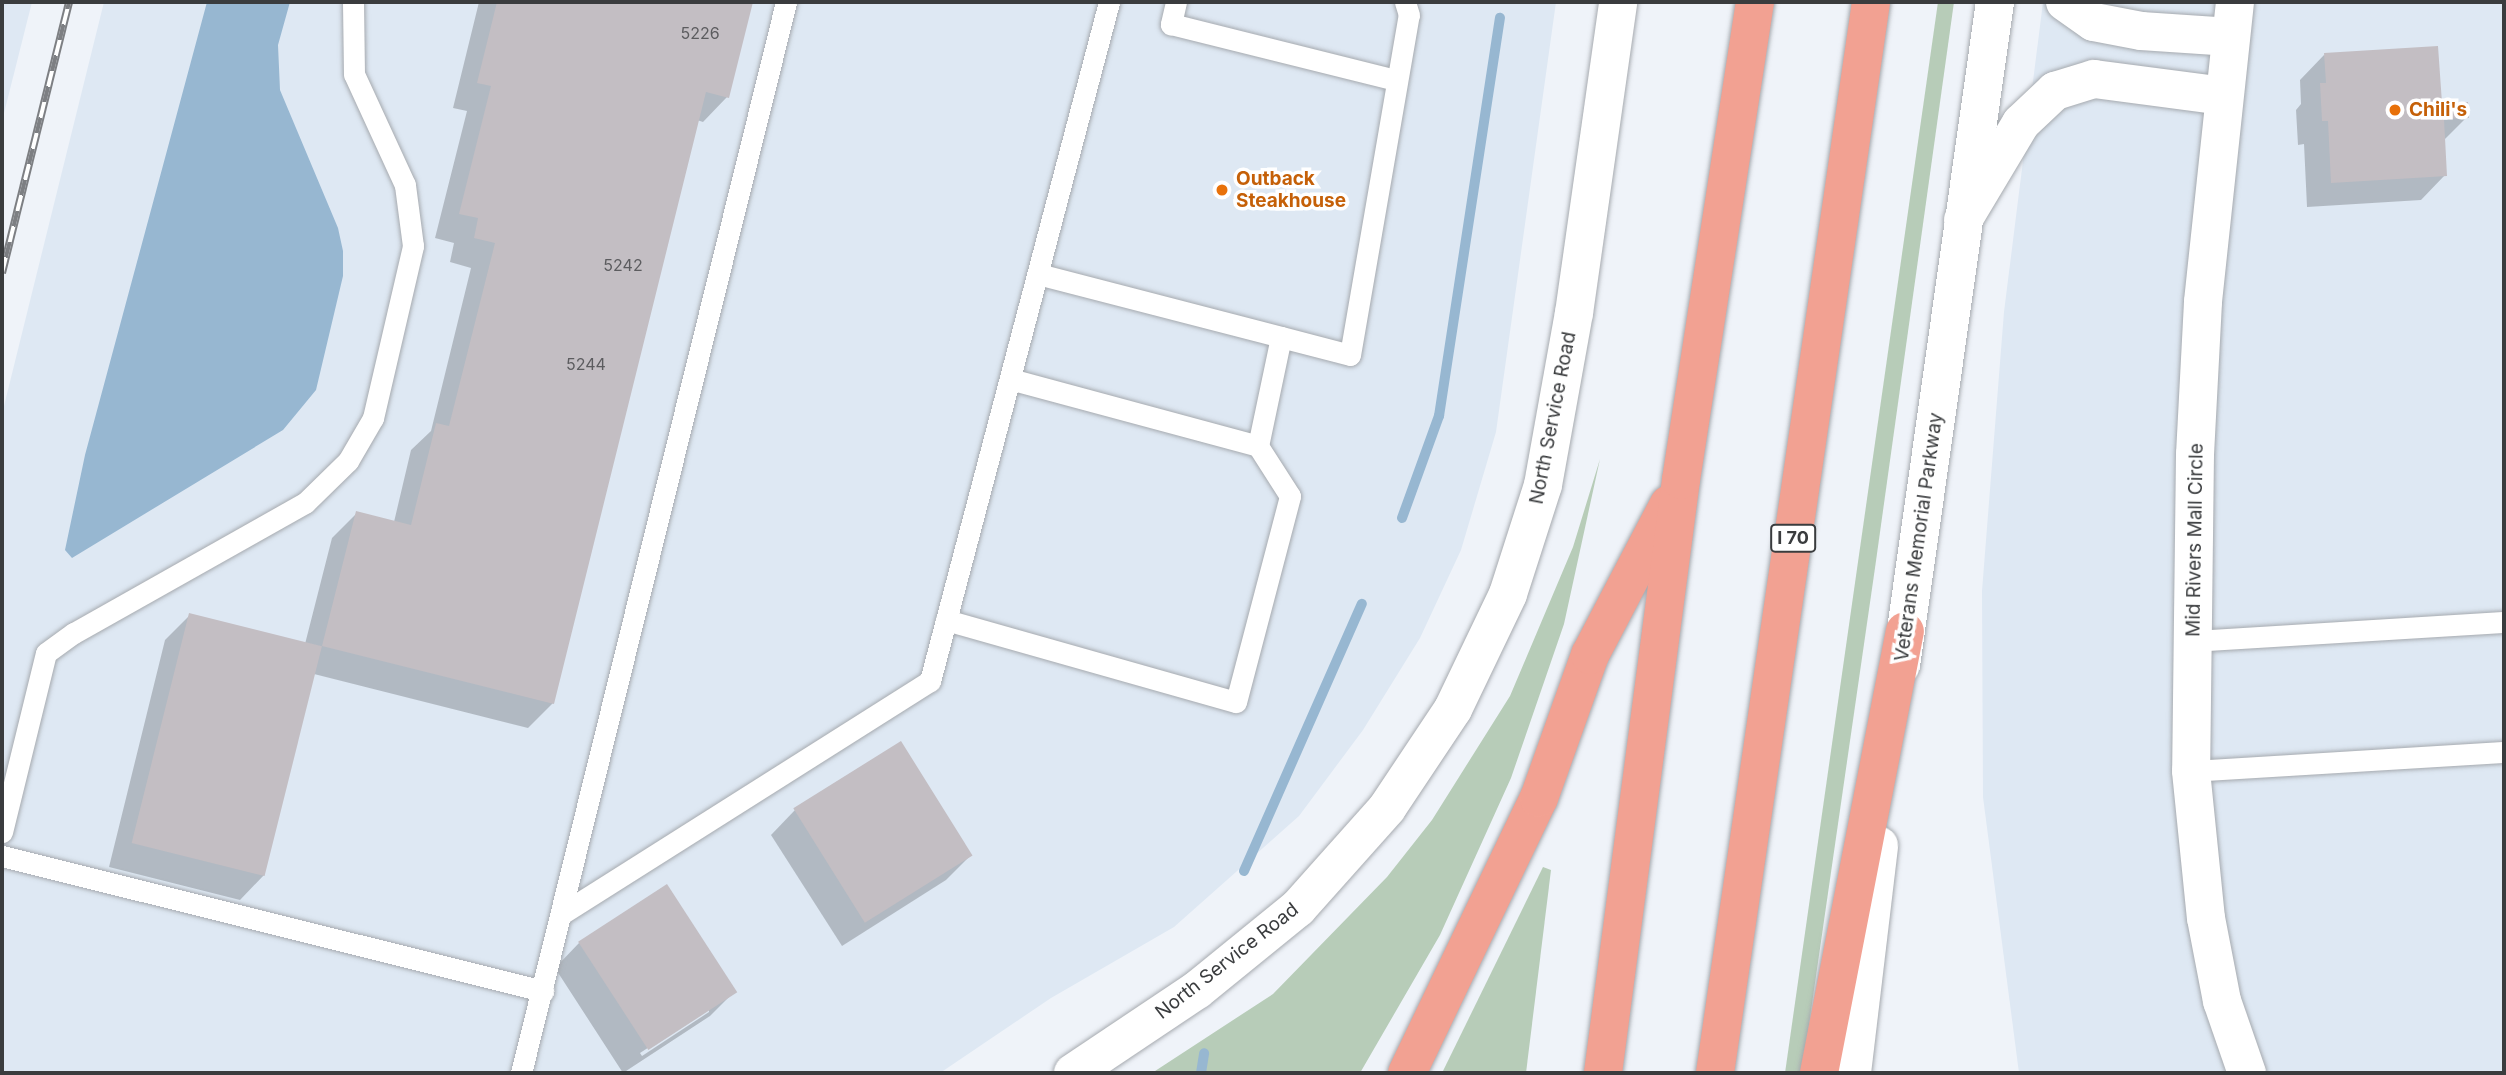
<!DOCTYPE html>
<style>
body{margin:0}
#map{position:relative;width:2506px;height:1075px;overflow:hidden;background:#eff3f9;font-family:Inter,sans-serif}
div>[style]{position:absolute}
.built>*{inset:0;background:#dee8f3}
.green>*{inset:0;background:#b7ccb8}
.water>*{inset:0;background:#97b7d1}
.shadow>*{inset:0;background:#0003}
.stream>*{height:10px;margin:-5px;padding:0 5px;transform-origin:5px;border-radius:5px;background:#97b7d1}
.building>*{inset:0;background:#c3bec3;transform-origin:0 0}
.roads{filter:drop-shadow(0 0 2px #a6aaaf) drop-shadow(0 0 2px #a6aaaf)}
.lane>*{height:21px;margin:-10.5px;padding:0 10.5px;transform-origin:10.5px;border-radius:10.5px;background:#fff}
.street>*{height:38px;margin:-19px;padding:0 19px;transform-origin:19px;border-radius:19px;background:#fff}
.secondary>*{height:38px;margin:-19px;padding:0 19px;transform-origin:19px;border-radius:19px;background:#fff}
.highway>*{height:38px;margin:-19px;padding:0 19px;transform-origin:19px;border-radius:19px;background:#f2a192}
.rail>*{height:8px;margin-top:-4px;transform-origin:0;background:repeating-linear-gradient(90deg,#fff 0 16px,#7d7f83 0 32px);box-sizing:border-box;border-block:2px solid #7d7f83}
.dots>*{width:19px;height:19px;translate:-50% -50%;box-sizing:border-box;border:4px solid #fff;border-radius:50%}
span{translate:-50% -50%;white-space:nowrap;text-align:center;line-height:1.15;-webkit-text-stroke:7px #fff;paint-order:stroke}
.number-label{font-size:16px;color:#5c5c5f}
.number-label span{-webkit-text-stroke-width:0}
.shield-label span{padding:2px 5px;background:#fff;border:2px solid;border-radius:5px;-webkit-text-stroke-width:0}
.shield-label{font-size:18px;color:#3a3c3e;font-weight:700}
.food-label{font-size:19px;color:#c56008;font-weight:700}
.left{translate:0 -50%;text-align:left}
.street-label{font-size:19px;color:#3a3c3e}
.frame{position:absolute;inset:0;border:4px solid #3a3c3e;pointer-events:none}
</style>
<div id="map">
<div class="built">
<div style="clip-path:polygon(2px 2px,32px 2px,2px 121px)"></div>
<div style="clip-path:polygon(104px 2px,1556px 2px,1496px 432px,1461px 550px,1420px 638px,1363px 730px,1299px 816px,1174px 927px,1051px 998px,940px 1073px,2px 1073px,2px 414px)"></div>
<div style="clip-path:polygon(2043px 2px,2504px 2px,2504px 1073px,2019px 1073px,1983px 797px,1982px 591px,2004px 312px)"></div>
</div>
<div class="green">
<div style="clip-path:polygon(1938px 2px,1954px 2px,1875px 568px,1802px 1073px,1785px 1073px)"></div>
<div style="clip-path:polygon(1600px 459px,1564px 624px,1511px 778px,1440px 935px,1360px 1073px,1152px 1073px,1273px 994px,1387px 877px,1432px 820px,1510px 696px,1573px 547px)"></div>
<div style="clip-path:polygon(1543px 867px,1551px 870px,1526px 1073px,1442px 1073px)"></div>
</div>
<div class="water">
<div style="clip-path:polygon(207px 2px,290px 2px,278px 45px,280px 90px,338px 228px,343px 251px,343px 276px,316px 390px,283px 430px,72px 558px,65px 550px,85px 455px)"></div>
</div>
<div class="shadow">
<div style="clip-path:polygon(479px 2px,751px 2px,727px 97px,703px 122px,697px 120px,553px 703px,528px 728px,314px 674px,264px 875px,240px 900px,109px 867px,165px 640px,190px 615px,305px 644px,332px 538px,357px 513px,394px 522px,411px 450px,431px 431px,471px 268px,450px 262px,454px 243px,435px 238px,467px 111px,453px 108px)"></div>
<div style="clip-path:polygon(2324px 55px,2467px 117px,2443px 141px,2445px 175px,2421px 200px,2307px 207px,2304px 144px,2298px 145px,2296px 110px,2301px 104px,2300px 80px)"></div>
<div style="clip-path:polygon(795px 810px,971px 855px,946px 880px,842px 946px,771px 835px)"></div>
<div style="clip-path:polygon(evenodd,579px 943px,734px 992px,710px 1016px,623px 1073px,555px 968px,579px 943px,709px 1008px,709px 1012px,642px 1056px,640px 1053px,709px 1008px)"></div>
</div>
<div class="stream">
<div style="left:1402px;top:518px;width:109px;rotate:-70.1deg"></div>
<div style="left:1439px;top:416px;width:403px;rotate:-81.3deg"></div>
<div style="left:1244px;top:871px;width:292px;rotate:-66.2deg"></div>
<div style="left:1201px;top:1073px;width:20px;rotate:-81deg"></div>
</div>
<div class="building">
<div style="clip-path:polygon(497px 2px,753px 2px,729px 98px,706px 92px,554px 704px,322px 646px,356px 511px,411px 525px,436px 423px,449px 426px,495px 243px,474px 238px,478px 218px,459px 214px,491px 86px,477px 83px)"></div>
<div style="clip-path:polygon(2438px 46px,2442px 103px,2468px 102px,2469px 118px,2444px 119px,2447px 176px,2331px 183px,2328px 121px,2322px 121px,2320px 83px,2326px 83px,2324px 53px)"></div>
<div style="left:189px;top:613px;width:137px;height:237px;rotate:14deg"></div>
<div style="left:901px;top:741px;width:135px;height:127px;rotate:58deg"></div>
<div style="left:667px;top:884px;width:129px;height:106px;rotate:57deg"></div>
</div>
<div class="roads">
<div class="lane">
<div style="left:1176px;top:2px;width:23px;rotate:103deg"></div>
<div style="left:1171px;top:24px;width:232px;rotate:14deg"></div>
<div style="left:1038px;top:274px;width:251px;rotate:14.5deg"></div>
<div style="left:1010px;top:379px;width:257px;rotate:15.1deg"></div>
<div style="left:1258px;top:446px;width:111px;rotate:-78.1deg"></div>
<div style="left:1281px;top:337px;width:71px;rotate:14.6deg"></div>
<div style="left:1350px;top:355px;width:345px;rotate:-80.2deg"></div>
<div style="left:1409px;top:15px;width:14px;rotate:-107deg"></div>
<div style="left:946px;top:620px;width:301px;rotate:15.8deg"></div>
<div style="left:1236px;top:702px;width:213px;rotate:-75.3deg"></div>
<div style="left:1290px;top:496px;width:59px;rotate:-122.6deg"></div>
<div style="left:2193px;top:641px;width:312px;rotate:-3.5deg"></div>
<div style="left:2191px;top:771px;width:314px;rotate:-3.5deg"></div>
<div style="left:2px;top:832px;width:184px;rotate:-76.2deg"></div>
<div style="left:46px;top:653px;width:34px;rotate:-36deg"></div>
<div style="left:74px;top:633px;width:265px;rotate:-29.4deg"></div>
<div style="left:305px;top:503px;width:60px;rotate:-44.3deg"></div>
<div style="left:348px;top:461px;width:50px;rotate:-59.8deg"></div>
<div style="left:373px;top:418px;width:177px;rotate:-76.9deg"></div>
<div style="left:413px;top:246px;width:62px;rotate:-97.5deg"></div>
<div style="left:405px;top:185px;width:122px;rotate:-114.7deg"></div>
<div style="left:354px;top:74px;width:72px;rotate:-90.8deg"></div>
<div style="left:2px;top:856px;width:558px;rotate:14.01deg"></div>
<div style="left:563px;top:913px;width:434px;rotate:-32.3deg"></div>
<div style="left:930px;top:681px;width:702px;rotate:-75.23deg"></div>
<div style="left:521px;top:1073px;width:1103px;rotate:-76.1deg"></div>
</div>
<div class="street">
<div style="left:2065px;top:2px;width:35px;rotate:35deg"></div>
<div style="left:2094px;top:22px;width:48px;rotate:10.8deg"></div>
<div style="left:2141px;top:31px;width:90px;rotate:3.8deg"></div>
<div style="left:2235px;top:2px;width:302px;rotate:96.1deg"></div>
<div style="left:2203px;top:302px;width:152px;rotate:93deg"></div>
<div style="left:2195px;top:454px;width:317px;rotate:90.7deg"></div>
<div style="left:2191px;top:771px;width:148px;rotate:84.2deg"></div>
<div style="left:2206px;top:918px;width:85px;rotate:79.1deg"></div>
<div style="left:2222px;top:1001px;width:76px;rotate:70.9deg"></div>
<div style="left:1963px;top:220px;width:113px;rotate:-59.1deg"></div>
<div style="left:2021px;top:123px;width:47px;rotate:-43.3deg"></div>
<div style="left:2055px;top:91px;width:41px;rotate:-17.1deg"></div>
<div style="left:2094px;top:79px;width:130px;rotate:7.5deg"></div>
</div>
<div class="secondary">
<div style="left:1901px;top:665px;width:670px;rotate:-81.93deg"></div>
<div style="left:1073px;top:1073px;width:149px;rotate:-33.8deg"></div>
<div style="left:1197px;top:990px;width:130px;rotate:-39.1deg"></div>
<div style="left:1298px;top:908px;width:134px;rotate:-48.3deg"></div>
<div style="left:1387px;top:808px;width:119px;rotate:-56.3deg"></div>
<div style="left:1453px;top:709px;width:127px;rotate:-64.4deg"></div>
<div style="left:1508px;top:594px;width:114px;rotate:-72.2deg"></div>
<div style="left:1543px;top:485px;width:175px;rotate:-79.8deg"></div>
<div style="left:1574px;top:313px;width:314px;rotate:-81.9deg"></div>
<div style="left:1852px;top:1073px;width:229px;rotate:-83.2deg"></div>
</div>
<div class="highway">
<div style="left:1407px;top:1073px;width:305px;rotate:-64.4deg"></div>
<div style="left:1539px;top:798px;width:152px;rotate:-70.4deg"></div>
<div style="left:1590px;top:655px;width:170px;rotate:-62.4deg"></div>
<div style="left:1603px;top:1073px;width:598px;rotate:-82.51deg"></div>
<div style="left:1681px;top:480px;width:484px;rotate:-81.2deg"></div>
<div style="left:1715px;top:1073px;width:1082px;rotate:-81.71deg"></div>
<div style="left:1819px;top:1073px;width:450px;rotate:-79deg"></div>
</div>
</div>
<div class="rail">
<div style="left:2px;top:273px;width:279px;rotate:-76.1deg"></div>
</div>
<div class="dots">
<div style="left:2395px;top:110px;background:#e8710a"></div>
<div style="left:1222px;top:190px;background:#e8710a"></div>
</div>
<div class="number-label">
<span style="left:700px;top:33px">5226</span>
<span style="left:623px;top:265px">5242</span>
<span style="left:586px;top:364px">5244</span>
</div>
<div class="shield-label">
<span style="left:1793px;top:538px">I 70</span>
</div>
<div class="food-label">
<span class="left" style="left:2409px;top:110px">Chili's</span>
<span class="left" style="left:1236px;top:190px">Outback<br>Steakhouse</span>
</div>
<div class="street-label">
<span style="left:1553px;top:418px;rotate:-79deg">North Service Road</span>
<span style="left:1919px;top:537px;rotate:-82deg">Veterans Memorial Parkway</span>
<span style="left:2195px;top:540px;rotate:-89deg">Mid Rivers Mall Circle</span>
<span style="left:1227px;top:961px;rotate:-38deg">North Service Road</span>
</div>
<div class="frame"></div>
</div>
